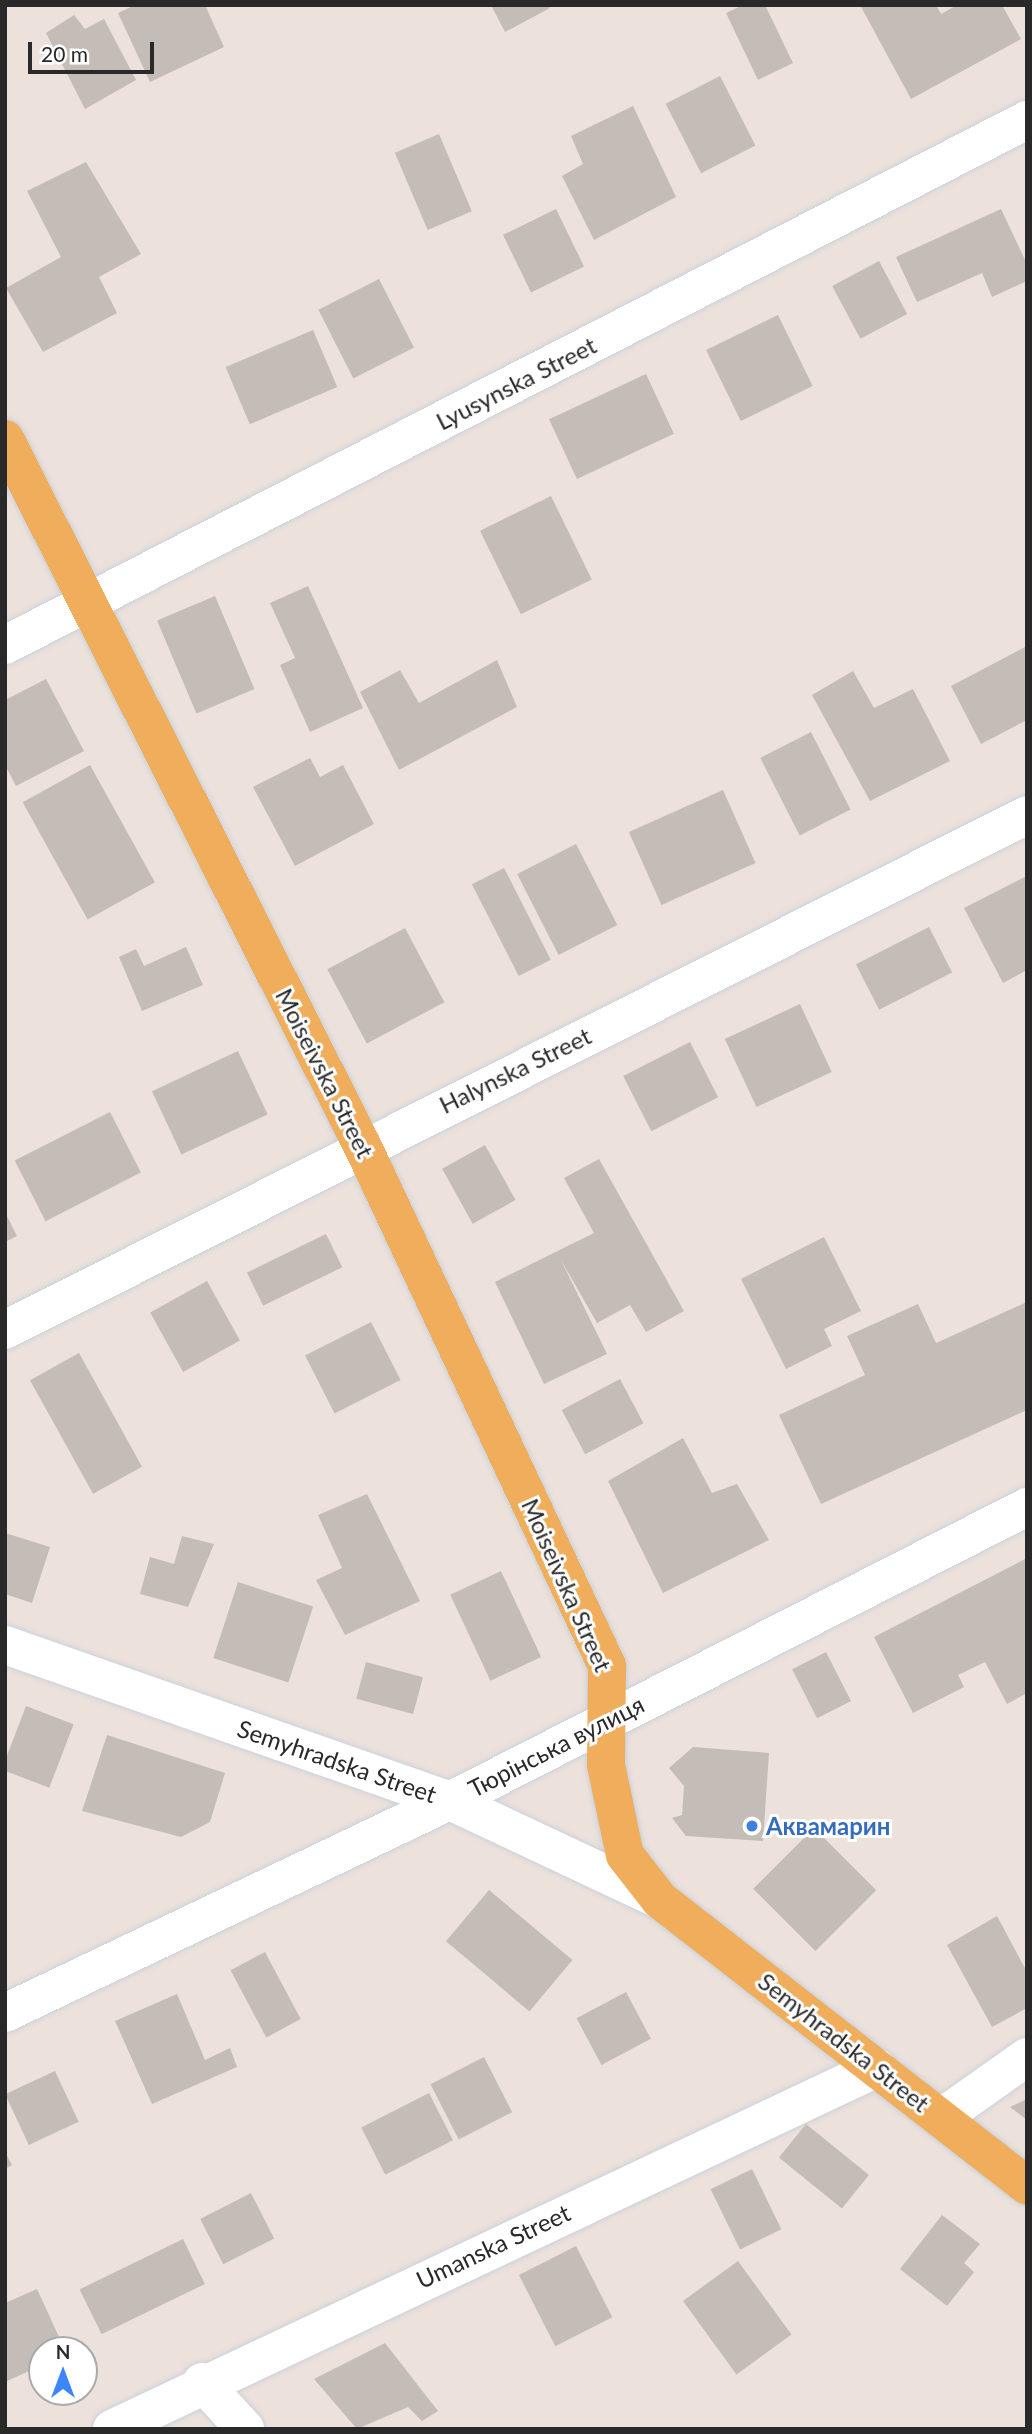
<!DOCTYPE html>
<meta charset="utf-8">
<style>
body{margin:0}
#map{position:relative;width:1032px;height:2434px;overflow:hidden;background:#ece1db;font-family:Lato,sans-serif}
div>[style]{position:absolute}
.building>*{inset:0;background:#c4bdb7;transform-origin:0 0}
.roads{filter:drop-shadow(0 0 2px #cad1db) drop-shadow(0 0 2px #cad1db)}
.minor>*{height:38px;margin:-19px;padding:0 19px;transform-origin:19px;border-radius:19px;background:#fff}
.secondary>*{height:38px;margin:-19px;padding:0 19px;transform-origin:19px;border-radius:19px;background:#fff}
.primary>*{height:38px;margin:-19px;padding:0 19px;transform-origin:19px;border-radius:19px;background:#f0ae5c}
.dots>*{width:19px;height:19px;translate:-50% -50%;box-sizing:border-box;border:4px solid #fff;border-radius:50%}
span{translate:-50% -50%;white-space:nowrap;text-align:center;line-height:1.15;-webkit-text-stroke:6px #fff;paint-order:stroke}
.street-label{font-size:24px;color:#292929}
.shop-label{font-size:24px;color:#366cbe;font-weight:700}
.left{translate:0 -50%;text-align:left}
.frame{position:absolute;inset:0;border:7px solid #292929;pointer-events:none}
.north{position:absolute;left:28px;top:2336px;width:70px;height:70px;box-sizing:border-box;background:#fff;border:2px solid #a9a9a9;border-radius:50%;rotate:0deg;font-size:19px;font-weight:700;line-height:28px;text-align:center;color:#292929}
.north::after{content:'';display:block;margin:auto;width:24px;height:32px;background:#3b86f9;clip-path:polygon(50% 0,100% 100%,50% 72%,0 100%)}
.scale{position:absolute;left:28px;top:42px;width:126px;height:32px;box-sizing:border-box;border:4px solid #292929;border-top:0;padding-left:9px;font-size:21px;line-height:24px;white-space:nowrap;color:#292929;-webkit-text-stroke:5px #fff;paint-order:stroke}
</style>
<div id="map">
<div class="building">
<div style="clip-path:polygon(135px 5px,205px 5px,224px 47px,150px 82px,118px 13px)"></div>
<div style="clip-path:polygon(491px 5px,548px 5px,550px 8px,505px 32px)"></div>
<div style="clip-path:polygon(743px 5px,765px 5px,793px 63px,758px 80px,726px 13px)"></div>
<div style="clip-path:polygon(860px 5px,936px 5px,941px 14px,957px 5px,1002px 5px,1021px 39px,911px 99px)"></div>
<div style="clip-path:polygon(74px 15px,85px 29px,104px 19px,136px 80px,85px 109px,46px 33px)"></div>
<div style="left:720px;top:76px;width:78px;height:61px;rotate:63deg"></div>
<div style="clip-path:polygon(633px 106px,676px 197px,594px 240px,562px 176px,583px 164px,571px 136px)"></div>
<div style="left:439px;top:134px;width:84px;height:48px;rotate:67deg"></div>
<div style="clip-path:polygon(86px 162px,141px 254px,99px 277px,117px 313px,43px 352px,6px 288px,61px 257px,27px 191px)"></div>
<div style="left:556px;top:209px;width:64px;height:59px;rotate:64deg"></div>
<div style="clip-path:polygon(1001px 209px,1027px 264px,1027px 281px,992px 297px,982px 273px,917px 302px,896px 257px)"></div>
<div style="left:879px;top:261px;width:60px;height:53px;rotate:62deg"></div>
<div style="left:379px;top:279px;width:77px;height:68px;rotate:63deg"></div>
<div style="left:778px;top:315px;width:79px;height:80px;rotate:64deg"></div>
<div style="left:313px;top:330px;width:62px;height:95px;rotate:67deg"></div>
<div style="left:646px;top:374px;width:66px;height:107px;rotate:65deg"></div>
<div style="left:551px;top:496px;width:93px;height:79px;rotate:64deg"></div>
<div style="clip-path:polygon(308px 586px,363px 708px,310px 732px,280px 665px,295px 658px,270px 603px)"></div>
<div style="left:215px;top:596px;width:101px;height:63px;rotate:67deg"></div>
<div style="clip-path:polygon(1027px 646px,1027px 720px,981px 744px,951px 686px)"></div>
<div style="clip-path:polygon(497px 660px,517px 707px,399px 770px,360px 692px,400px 670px,419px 703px)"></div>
<div style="clip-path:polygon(853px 671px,874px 708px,913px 689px,950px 761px,870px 801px,812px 695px)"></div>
<div style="clip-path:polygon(46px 679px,84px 751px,16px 786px,5px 765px,5px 700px)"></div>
<div style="left:811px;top:732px;width:87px;height:57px;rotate:63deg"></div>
<div style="clip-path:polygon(310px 758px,320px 777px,343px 765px,374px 824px,295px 866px,253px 787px)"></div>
<div style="left:90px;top:765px;width:134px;height:77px;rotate:61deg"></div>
<div style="left:723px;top:790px;width:80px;height:103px;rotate:66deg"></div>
<div style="left:576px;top:844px;width:91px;height:66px;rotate:63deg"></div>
<div style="left:504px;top:868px;width:103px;height:36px;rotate:63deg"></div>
<div style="clip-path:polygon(1027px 876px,1027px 970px,1003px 983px,964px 908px)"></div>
<div style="left:929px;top:927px;width:51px;height:82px;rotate:63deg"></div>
<div style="left:405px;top:928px;width:84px;height:88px;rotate:62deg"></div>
<div style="clip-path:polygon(186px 947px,203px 985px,142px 1011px,119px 957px,136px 949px,144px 966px)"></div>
<div style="left:800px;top:1004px;width:75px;height:83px;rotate:65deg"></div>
<div style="left:690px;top:1042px;width:62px;height:75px;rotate:63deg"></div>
<div style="left:238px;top:1051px;width:70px;height:95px;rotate:65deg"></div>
<div style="left:110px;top:1112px;width:68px;height:107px;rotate:63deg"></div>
<div style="left:485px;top:1145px;width:63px;height:49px;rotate:61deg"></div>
<div style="clip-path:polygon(599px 1159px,684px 1311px,646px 1332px,630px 1305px,597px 1323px,561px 1260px,607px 1354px,544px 1384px,495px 1282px,594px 1233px,564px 1178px)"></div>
<div style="clip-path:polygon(5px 1212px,17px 1236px,5px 1242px)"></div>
<div style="left:326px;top:1234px;width:37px;height:88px;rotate:64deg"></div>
<div style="clip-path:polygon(824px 1237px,861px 1311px,824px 1329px,832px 1346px,786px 1369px,741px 1279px)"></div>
<div style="left:207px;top:1281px;width:68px;height:65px;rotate:61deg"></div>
<div style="clip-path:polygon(1027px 1302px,1027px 1410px,821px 1504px,779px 1415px,865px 1375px,847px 1336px,918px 1304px,936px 1343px)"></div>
<div style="left:371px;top:1322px;width:65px;height:74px;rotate:63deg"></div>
<div style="left:79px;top:1353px;width:130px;height:56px;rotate:61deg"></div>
<div style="left:620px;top:1379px;width:50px;height:66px;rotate:62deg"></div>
<div style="clip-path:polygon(683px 1438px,712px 1493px,737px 1484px,769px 1540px,663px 1593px,608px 1481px)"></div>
<div style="clip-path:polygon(367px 1494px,420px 1601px,345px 1635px,316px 1580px,342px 1568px,318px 1515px)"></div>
<div style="clip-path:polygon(5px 1533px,50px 1547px,32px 1603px,5px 1594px)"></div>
<div style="clip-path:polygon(182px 1536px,214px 1544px,188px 1607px,140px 1594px,150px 1557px,174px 1564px)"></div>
<div style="clip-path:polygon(1027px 1558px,1027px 1693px,1007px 1704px,985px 1662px,958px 1675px,964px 1687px,913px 1713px,874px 1637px)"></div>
<div style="left:501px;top:1571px;width:95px;height:56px;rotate:65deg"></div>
<div style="left:238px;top:1582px;width:79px;height:80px;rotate:18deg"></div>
<div style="left:826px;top:1652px;width:55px;height:38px;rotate:63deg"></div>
<div style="left:366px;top:1662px;width:59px;height:38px;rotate:15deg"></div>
<div style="left:26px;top:1706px;width:51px;height:68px;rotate:21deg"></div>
<div style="clip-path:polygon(107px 1735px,225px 1773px,210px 1822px,181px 1837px,82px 1811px)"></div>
<div style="clip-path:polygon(693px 1747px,769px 1753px,763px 1841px,686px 1836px,672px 1818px,682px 1815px,684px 1786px,669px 1768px)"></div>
<div style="left:814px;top:1828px;width:88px;height:86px;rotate:45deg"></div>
<div style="left:489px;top:1890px;width:109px;height:67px;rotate:40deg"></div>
<div style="clip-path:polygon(997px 1916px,1027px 1972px,1027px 2008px,992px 2027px,947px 1945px)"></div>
<div style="left:265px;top:1952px;width:76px;height:39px;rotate:62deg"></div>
<div style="left:626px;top:1992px;width:53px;height:56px;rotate:62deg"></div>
<div style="clip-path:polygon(177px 1994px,205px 2060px,230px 2048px,237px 2067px,152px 2104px,115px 2021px)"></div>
<div style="left:484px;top:2057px;width:62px;height:60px;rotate:63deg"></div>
<div style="left:55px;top:2071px;width:56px;height:55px;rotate:65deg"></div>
<div style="left:429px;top:2093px;width:53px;height:76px;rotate:63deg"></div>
<div style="clip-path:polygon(1027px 2099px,1027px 2120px,1010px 2107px)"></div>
<div style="left:806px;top:2124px;width:81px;height:43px;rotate:39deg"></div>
<div style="clip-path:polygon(5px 2152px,12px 2165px,5px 2169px)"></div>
<div style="left:752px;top:2169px;width:67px;height:46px;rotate:64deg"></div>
<div style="left:251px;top:2193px;width:51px;height:57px;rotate:63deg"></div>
<div style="clip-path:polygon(942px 2215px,980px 2244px,964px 2263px,974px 2272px,947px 2306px,900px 2269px)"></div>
<div style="left:183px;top:2239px;width:50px;height:115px;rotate:64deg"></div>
<div style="left:576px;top:2246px;width:80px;height:64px;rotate:63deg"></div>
<div style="left:738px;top:2261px;width:91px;height:68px;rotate:54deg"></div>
<div style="clip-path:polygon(37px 2289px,65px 2350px,42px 2350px,42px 2365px,5px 2382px,5px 2303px)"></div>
<div style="clip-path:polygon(385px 2343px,438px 2411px,422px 2421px,408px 2407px,357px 2429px,314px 2379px)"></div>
</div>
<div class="roads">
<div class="minor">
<div style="left:5px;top:645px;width:1149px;rotate:-27.19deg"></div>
<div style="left:5px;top:1330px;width:1144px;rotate:-26.74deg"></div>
<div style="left:5px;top:1645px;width:472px;rotate:19.3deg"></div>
<div style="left:450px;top:1801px;width:232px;rotate:25.2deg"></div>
<div style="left:942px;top:2117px;width:104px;rotate:-35.2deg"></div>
<div style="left:202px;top:2382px;width:64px;rotate:47.5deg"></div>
<div style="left:112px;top:2429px;width:846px;rotate:-25.26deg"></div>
</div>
<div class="secondary">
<div style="left:5px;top:2013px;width:493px;rotate:-25.5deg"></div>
<div style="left:450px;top:1801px;width:648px;rotate:-27deg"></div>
</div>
<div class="primary">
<div style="left:5px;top:439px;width:791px;rotate:63.18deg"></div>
<div style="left:362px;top:1145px;width:576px;rotate:64.81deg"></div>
<div style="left:607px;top:1666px;width:99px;rotate:90.6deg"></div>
<div style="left:606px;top:1765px;width:92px;rotate:78.1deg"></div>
<div style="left:625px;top:1855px;width:57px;rotate:52.1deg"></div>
<div style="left:660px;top:1900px;width:465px;rotate:37.9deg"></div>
</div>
</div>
<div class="dots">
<div style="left:752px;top:1826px;background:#3f7fe0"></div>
</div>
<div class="street-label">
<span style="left:516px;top:383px;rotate:-27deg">Lyusynska Street</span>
<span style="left:515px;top:1070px;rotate:-26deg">Halynska Street</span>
<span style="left:325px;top:1073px;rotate:63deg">Moiseivska Street</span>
<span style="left:567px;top:1585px;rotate:66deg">Moiseivska Street</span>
<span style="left:556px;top:1746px;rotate:-27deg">Тюрінська вулиця</span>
<span style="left:337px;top:1761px;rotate:19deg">Semyhradska Street</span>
<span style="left:844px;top:2042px;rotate:38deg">Semyhradska Street</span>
<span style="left:493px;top:2246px;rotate:-25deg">Umanska Street</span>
</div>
<div class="shop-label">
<span class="left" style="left:766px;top:1826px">Аквамарин</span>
</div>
<div class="frame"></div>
<div class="north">N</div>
<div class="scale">20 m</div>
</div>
